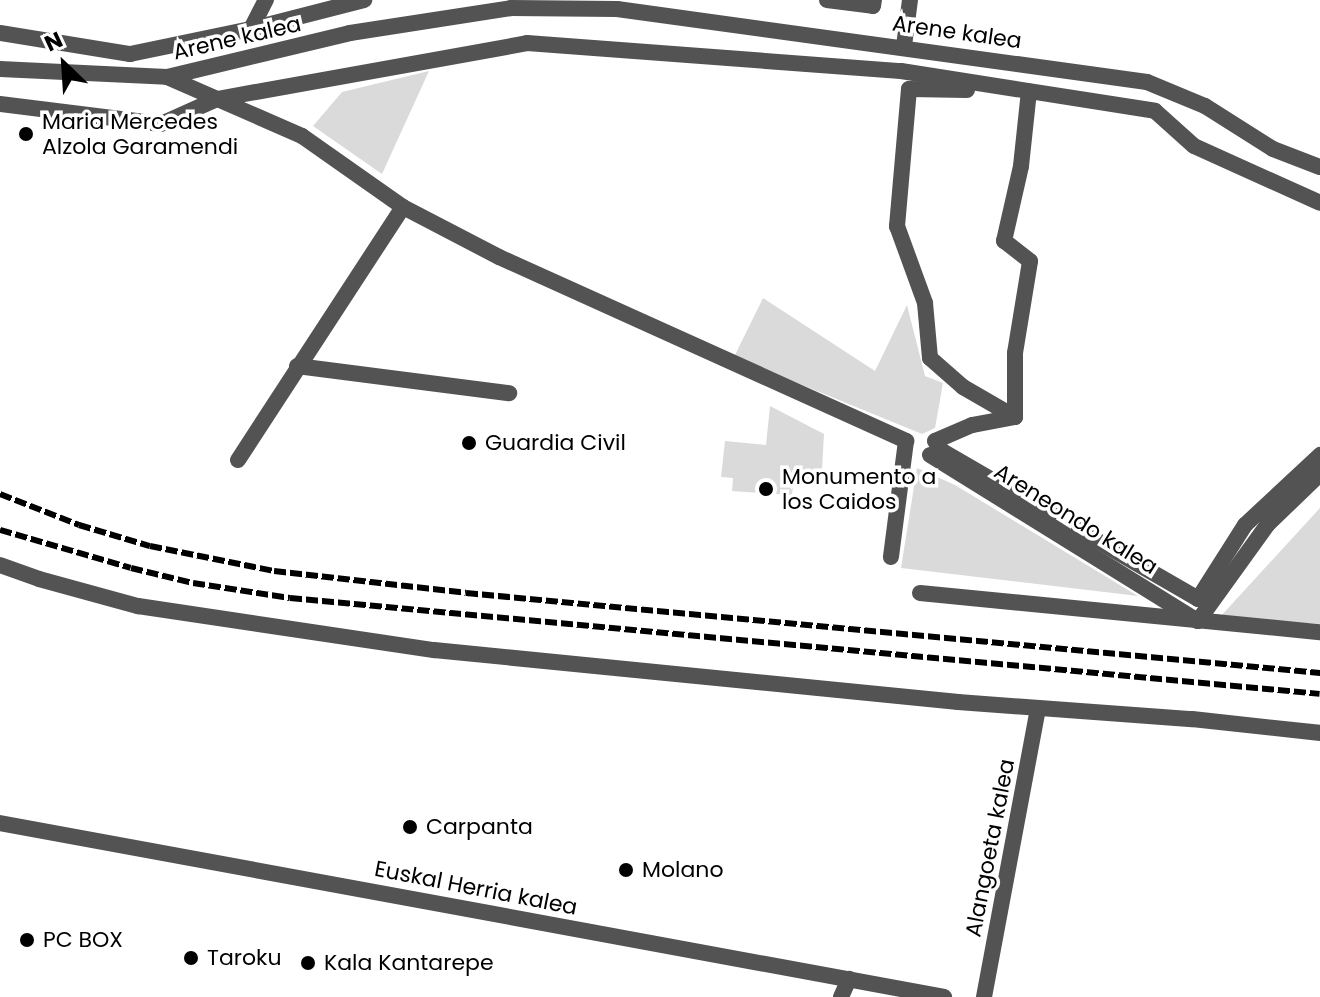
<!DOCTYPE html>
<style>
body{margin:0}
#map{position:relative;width:1320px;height:997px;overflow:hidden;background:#fff;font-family:Poppins,sans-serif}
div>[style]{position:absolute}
.green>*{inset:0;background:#dadada}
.service>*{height:16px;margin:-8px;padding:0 8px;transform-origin:8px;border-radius:8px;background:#535353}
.pedestrian>*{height:16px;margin:-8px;padding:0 8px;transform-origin:8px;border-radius:8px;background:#535353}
.minor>*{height:16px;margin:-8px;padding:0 8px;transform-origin:8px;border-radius:8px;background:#535353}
.tertiary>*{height:16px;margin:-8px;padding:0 8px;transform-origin:8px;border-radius:8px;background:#535353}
.rail>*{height:6px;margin-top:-3px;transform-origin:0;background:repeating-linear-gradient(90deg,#000 0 12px,transparent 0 16px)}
.dots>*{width:22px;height:22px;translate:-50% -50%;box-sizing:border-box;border:4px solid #fff;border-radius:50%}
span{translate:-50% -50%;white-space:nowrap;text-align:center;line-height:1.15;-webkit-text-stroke:7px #fff;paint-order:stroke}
.street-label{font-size:22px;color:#000}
.poi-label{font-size:22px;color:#000}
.left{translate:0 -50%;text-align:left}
.north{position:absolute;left:24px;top:24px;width:80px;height:80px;-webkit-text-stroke:6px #fff;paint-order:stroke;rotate:335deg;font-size:22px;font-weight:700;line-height:32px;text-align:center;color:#000}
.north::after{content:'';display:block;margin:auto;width:28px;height:36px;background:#000;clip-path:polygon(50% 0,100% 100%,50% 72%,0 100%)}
</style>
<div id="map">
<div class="green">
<div style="clip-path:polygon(429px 71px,382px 174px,313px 126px,342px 92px)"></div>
<div style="clip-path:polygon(763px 298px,875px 371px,907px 305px,925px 376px,943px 383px,935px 428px,922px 434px,734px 357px)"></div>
<div style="clip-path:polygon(770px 406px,824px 434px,821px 487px,793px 485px,792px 495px,732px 491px,733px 478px,721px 477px,725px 441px,766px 445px)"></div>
<div style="clip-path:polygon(917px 468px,955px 485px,1138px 596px,901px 568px)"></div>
<div style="clip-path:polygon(1320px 508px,1320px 624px,1220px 617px)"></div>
</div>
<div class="service">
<div style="left:167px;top:77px;width:147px;rotate:23.6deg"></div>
<div style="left:302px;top:136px;width:123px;rotate:35.1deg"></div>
<div style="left:403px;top:207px;width:108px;rotate:27.5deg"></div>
<div style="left:499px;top:257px;width:447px;rotate:24.3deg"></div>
<div style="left:906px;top:441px;width:117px;rotate:97.4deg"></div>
<div style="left:297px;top:366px;width:214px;rotate:7.3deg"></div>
<div style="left:930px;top:455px;width:315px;rotate:31.8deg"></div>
<div style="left:1198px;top:621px;width:120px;rotate:-54.2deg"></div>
<div style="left:1268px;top:524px;width:72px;rotate:-43.9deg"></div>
<div style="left:238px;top:460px;width:302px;rotate:-56.9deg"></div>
<div style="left:0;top:565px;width:41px;rotate:19.7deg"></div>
<div style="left:39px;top:579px;width:103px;rotate:15.3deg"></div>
<div style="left:138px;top:606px;width:299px;rotate:8.5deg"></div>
<div style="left:434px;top:650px;width:527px;rotate:5.67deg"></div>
<div style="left:958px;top:702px;width:235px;rotate:4.2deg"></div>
<div style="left:1192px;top:719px;width:129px;rotate:6.2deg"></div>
<div style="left:920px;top:593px;width:402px;rotate:5.6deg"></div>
<div style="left:984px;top:997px;width:294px;rotate:-79.4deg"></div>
</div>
<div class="pedestrian">
<div style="left:827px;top:0;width:46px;rotate:7.4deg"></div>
<div style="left:873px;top:6px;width:6px;rotate:-81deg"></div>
<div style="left:251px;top:29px;width:33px;rotate:-63deg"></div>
<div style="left:0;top:33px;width:132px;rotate:9.2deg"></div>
<div style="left:130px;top:54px;width:124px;rotate:-11.7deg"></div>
<div style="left:251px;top:29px;width:117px;rotate:-14.4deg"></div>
<div style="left:967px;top:90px;width:58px;rotate:-179deg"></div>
<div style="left:909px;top:89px;width:138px;rotate:95deg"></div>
<div style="left:897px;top:226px;width:82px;rotate:70deg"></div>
<div style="left:925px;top:303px;width:55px;rotate:84.8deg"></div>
<div style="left:930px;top:358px;width:44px;rotate:41.3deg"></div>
<div style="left:963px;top:387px;width:60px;rotate:30deg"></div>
<div style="left:0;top:104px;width:162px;rotate:7.1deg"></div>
<div style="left:161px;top:124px;width:61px;rotate:-24.1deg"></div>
<div style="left:217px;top:99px;width:315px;rotate:-10.2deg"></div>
<div style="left:527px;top:43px;width:375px;rotate:4.3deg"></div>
<div style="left:901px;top:71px;width:257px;rotate:8.9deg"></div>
<div style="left:1155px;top:111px;width:52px;rotate:41.9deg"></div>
<div style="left:1194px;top:146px;width:138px;rotate:24.3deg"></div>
<div style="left:1015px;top:417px;width:44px;rotate:169.5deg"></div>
<div style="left:972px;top:425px;width:40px;rotate:156.6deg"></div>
<div style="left:935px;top:441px;width:12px;rotate:55deg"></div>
<div style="left:942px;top:451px;width:296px;rotate:30deg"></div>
<div style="left:1198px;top:599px;width:88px;rotate:-57.6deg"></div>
<div style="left:1245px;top:525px;width:103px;rotate:-43deg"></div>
<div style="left:1015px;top:417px;width:64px;rotate:-90deg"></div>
<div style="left:1015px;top:353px;width:93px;rotate:-80.7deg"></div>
<div style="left:1030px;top:261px;width:33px;rotate:-142deg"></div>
<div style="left:1004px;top:241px;width:77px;rotate:-77.2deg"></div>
<div style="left:1021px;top:166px;width:75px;rotate:-83.9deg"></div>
</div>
<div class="minor">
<div style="left:904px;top:46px;width:46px;rotate:-82.6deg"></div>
<div style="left:0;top:69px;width:167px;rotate:2.7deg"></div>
<div style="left:167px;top:77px;width:188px;rotate:-13.5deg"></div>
<div style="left:350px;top:33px;width:163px;rotate:-8.8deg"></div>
<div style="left:511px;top:8px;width:106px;rotate:0.5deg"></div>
<div style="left:617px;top:9px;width:535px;rotate:7.84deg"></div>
<div style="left:1147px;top:82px;width:63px;rotate:22.5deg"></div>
<div style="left:1205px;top:106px;width:80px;rotate:32.3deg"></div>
<div style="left:1273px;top:149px;width:50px;rotate:21deg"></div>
<div style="left:841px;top:997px;width:20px;rotate:-66deg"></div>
</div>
<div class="tertiary">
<div style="left:0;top:823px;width:960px;rotate:10.44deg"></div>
</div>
<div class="rail">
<div style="left:0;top:494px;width:85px;rotate:21.4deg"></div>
<div style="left:79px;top:525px;width:74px;rotate:16.5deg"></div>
<div style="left:150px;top:546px;width:126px;rotate:11.4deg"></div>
<div style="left:274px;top:571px;width:193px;rotate:6.5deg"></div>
<div style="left:466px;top:593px;width:858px;rotate:5.35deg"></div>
<div style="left:0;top:530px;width:136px;rotate:16.2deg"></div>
<div style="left:131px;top:568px;width:64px;rotate:13.6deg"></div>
<div style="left:193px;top:583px;width:98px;rotate:8.8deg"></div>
<div style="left:290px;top:598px;width:1034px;rotate:5.32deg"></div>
</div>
<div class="dots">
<div style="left:26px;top:134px;background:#000"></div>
<div style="left:469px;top:443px;background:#000"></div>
<div style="left:766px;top:489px;background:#000"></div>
<div style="left:410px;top:827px;background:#000"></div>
<div style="left:626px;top:870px;background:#000"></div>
<div style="left:27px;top:940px;background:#000"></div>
<div style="left:191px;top:958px;background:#000"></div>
<div style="left:308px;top:963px;background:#000"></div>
</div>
<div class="street-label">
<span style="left:957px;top:32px;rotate:8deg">Arene kalea</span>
<span style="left:237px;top:38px;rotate:-13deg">Arene kalea</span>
<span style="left:1076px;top:519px;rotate:32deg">Areneondo kalea</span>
<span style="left:990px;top:848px;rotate:-79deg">Alangoeta kalea</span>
<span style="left:476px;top:888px;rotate:11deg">Euskal Herria kalea</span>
</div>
<div class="poi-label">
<span class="left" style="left:42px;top:134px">Maria Mercedes<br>Alzola Garamendi</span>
<span class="left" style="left:485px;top:443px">Guardia Civil</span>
<span class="left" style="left:782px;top:489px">Monumento a<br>los Caidos</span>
<span class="left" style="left:426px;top:827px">Carpanta</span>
<span class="left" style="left:642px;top:870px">Molano</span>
<span class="left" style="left:43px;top:940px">PC BOX</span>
<span class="left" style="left:207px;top:958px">Taroku</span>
<span class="left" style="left:324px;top:963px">Kala Kantarepe</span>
</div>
<div class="north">N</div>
</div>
